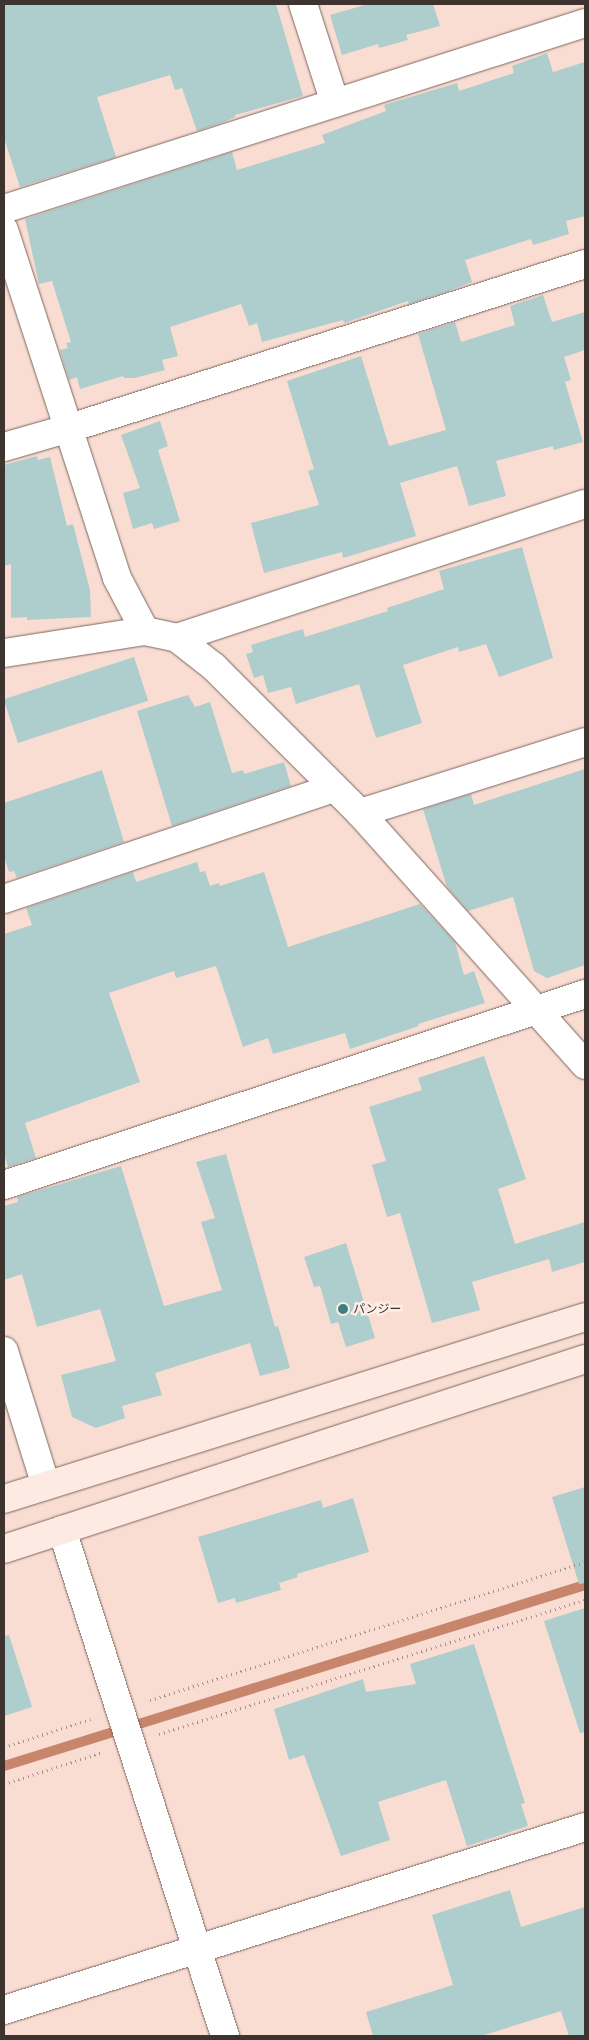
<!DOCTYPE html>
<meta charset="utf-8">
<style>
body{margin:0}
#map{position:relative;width:589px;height:2040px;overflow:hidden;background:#f9ddd3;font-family:Commissioner,"Noto Sans JP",sans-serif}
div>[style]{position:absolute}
.stream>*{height:10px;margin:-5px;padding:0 5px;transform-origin:5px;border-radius:5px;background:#c7866c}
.building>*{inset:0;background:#aecdcd;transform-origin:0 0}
.path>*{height:3px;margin-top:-1.5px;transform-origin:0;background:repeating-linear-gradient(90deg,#a59189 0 1px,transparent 0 5px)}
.roads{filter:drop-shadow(0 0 1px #7d655c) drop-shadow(0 0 1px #7d655c)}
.street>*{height:28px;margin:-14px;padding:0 14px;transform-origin:14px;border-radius:14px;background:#fff}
.secondary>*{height:28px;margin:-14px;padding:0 14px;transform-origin:14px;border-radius:14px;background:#fdeae2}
.dots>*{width:14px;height:14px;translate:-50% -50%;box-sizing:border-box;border:2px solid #feede7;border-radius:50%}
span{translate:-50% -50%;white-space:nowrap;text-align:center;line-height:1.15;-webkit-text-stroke:5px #feede7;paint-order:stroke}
.poi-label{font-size:12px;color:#3e332f}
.left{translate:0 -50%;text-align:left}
.frame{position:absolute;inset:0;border:5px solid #3e332f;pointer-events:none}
</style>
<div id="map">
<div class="stream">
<div style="left:4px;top:1766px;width:609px;rotate:-17.3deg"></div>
</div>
<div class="building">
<div style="clip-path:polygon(4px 4px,276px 4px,303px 96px,235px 115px,235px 117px,224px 122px,197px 131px,182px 88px,175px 90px,170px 75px,97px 97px,116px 157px,20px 187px,4px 138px)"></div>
<div style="clip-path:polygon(368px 4px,433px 4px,440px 26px,406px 35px,408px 40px,379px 48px,378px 44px,342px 55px,330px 15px)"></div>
<div style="clip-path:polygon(547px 53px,553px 72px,585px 62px,585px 216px,566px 221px,569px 234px,533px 245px,531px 239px,465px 260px,472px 282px,446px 292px,409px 304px,408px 301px,344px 323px,343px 320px,262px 342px,257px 323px,249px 326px,241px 304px,170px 327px,178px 356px,162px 360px,165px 370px,135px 378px,124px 378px,123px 376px,80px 389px,77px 377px,69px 380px,60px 350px,68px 348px,66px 343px,71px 342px,52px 281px,39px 284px,25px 219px,232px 152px,237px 170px,325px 143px,322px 135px,386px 111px,384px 105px,457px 83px,459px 91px,514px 73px,512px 66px)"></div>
<div style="clip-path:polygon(543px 295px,552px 322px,585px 312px,585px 350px,564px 357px,571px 380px,565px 382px,583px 442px,554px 450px,553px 446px,496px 461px,506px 496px,469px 506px,457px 466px,400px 483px,416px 536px,343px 558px,342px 552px,264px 573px,251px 523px,319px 505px,308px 471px,314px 469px,287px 381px,361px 356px,389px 446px,446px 430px,418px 334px,455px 322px,461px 342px,515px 325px,510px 306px)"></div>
<div style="clip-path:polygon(160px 421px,168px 446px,158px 450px,180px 521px,154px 529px,152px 523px,133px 529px,123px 493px,140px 488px,121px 435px)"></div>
<div style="clip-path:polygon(37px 456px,38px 460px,50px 457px,67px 526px,73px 524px,90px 590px,91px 617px,27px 620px,27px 617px,11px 618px,11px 564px,4px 566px,4px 465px)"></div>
<div style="clip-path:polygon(522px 547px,553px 658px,499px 677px,486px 644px,459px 652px,458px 647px,403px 665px,422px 723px,376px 738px,359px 684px,296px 704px,291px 687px,268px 693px,263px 675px,254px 678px,246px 654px,253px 652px,251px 645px,303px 629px,305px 637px,388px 611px,387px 608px,444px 589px,439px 571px)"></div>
<div style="left:134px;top:657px;width:46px;height:137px;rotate:72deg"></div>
<div style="clip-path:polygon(188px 695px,195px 707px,210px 702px,232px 773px,243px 770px,244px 774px,284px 762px,291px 786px,172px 826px,137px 711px)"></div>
<div style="clip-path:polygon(585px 769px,585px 965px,547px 978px,534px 971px,513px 897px,468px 911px,447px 887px,423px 809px,471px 794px,474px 805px)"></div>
<div style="clip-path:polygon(102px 770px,124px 842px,17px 878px,14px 871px,9px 872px,4px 856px,4px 803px)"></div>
<div style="clip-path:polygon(197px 862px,200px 872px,205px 871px,210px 886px,219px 883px,220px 886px,264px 872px,288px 947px,420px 904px,455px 942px,464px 975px,474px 971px,485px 1003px,418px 1024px,419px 1026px,350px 1049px,345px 1033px,273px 1054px,268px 1038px,243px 1047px,216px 966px,176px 978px,174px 971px,109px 993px,140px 1082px,25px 1123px,36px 1158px,8px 1167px,4px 1154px,4px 934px,32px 925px,26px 908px,133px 872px,136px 882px)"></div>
<div style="clip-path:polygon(484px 1056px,526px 1179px,498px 1189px,515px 1244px,585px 1222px,585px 1262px,552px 1272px,549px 1259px,472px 1282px,480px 1310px,432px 1323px,400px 1213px,387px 1217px,372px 1165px,386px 1161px,369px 1107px,422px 1090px,418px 1078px)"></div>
<div style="clip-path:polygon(226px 1154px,275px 1327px,278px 1326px,290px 1368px,260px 1376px,250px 1343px,155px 1373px,162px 1395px,122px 1406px,125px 1418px,96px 1428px,72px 1417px,61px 1375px,116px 1361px,100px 1309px,37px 1327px,22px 1274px,4px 1280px,4px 1206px,18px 1202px,17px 1197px,121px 1166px,164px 1306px,222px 1290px,201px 1222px,215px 1218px,196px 1162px)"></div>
<div style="clip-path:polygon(346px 1243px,375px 1338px,346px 1347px,338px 1322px,331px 1324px,320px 1286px,314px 1287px,304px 1257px)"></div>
<div style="clip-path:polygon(585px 1487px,585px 1583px,579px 1584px,552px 1497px)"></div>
<div style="clip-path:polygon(353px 1498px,369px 1552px,297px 1574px,298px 1577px,279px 1583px,281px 1590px,236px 1603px,235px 1598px,218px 1603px,198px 1537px,321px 1500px,323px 1508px)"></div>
<div style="clip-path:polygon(585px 1608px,585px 1732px,580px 1733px,544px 1621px)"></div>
<div style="clip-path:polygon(9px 1635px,32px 1707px,4px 1716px,4px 1636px)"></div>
<div style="clip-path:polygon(474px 1644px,525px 1803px,521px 1804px,528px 1826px,467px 1846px,446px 1780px,378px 1802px,390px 1840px,341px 1856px,304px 1755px,289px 1760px,274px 1709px,363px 1679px,366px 1692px,416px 1684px,410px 1664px)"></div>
<div style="clip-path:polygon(510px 1890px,521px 1927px,585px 1907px,585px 2036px,569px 2036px,561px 2011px,481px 2036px,373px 2036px,366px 2012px,453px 1985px,432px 1915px)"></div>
</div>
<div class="path">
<div style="left:150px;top:1700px;width:456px;rotate:-17.6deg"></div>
<div style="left:159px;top:1734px;width:447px;rotate:-17.5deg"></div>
<div style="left:4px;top:1747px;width:91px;rotate:-17.8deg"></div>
<div style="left:4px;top:1784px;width:104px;rotate:-17.9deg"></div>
</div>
<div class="roads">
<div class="street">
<div style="left:303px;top:4px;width:104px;rotate:72.1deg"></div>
<div style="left:4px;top:209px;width:610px;rotate:-17.75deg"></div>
<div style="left:4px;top:230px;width:366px;rotate:72deg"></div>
<div style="left:117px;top:578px;width:60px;rotate:62.2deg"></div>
<div style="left:145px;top:631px;width:33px;rotate:12deg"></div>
<div style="left:177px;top:638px;width:47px;rotate:38.1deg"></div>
<div style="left:214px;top:667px;width:206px;rotate:45deg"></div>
<div style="left:360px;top:813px;width:338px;rotate:48.2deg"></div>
<div style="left:4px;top:447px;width:69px;rotate:-16.1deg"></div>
<div style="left:70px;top:428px;width:540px;rotate:-17.66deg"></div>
<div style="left:177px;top:638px;width:429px;rotate:-18.2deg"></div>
<div style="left:4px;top:653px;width:143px;rotate:-8.9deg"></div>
<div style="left:360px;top:813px;width:236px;rotate:-17.5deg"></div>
<div style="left:4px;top:899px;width:348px;rotate:-18.6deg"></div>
<div style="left:4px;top:1185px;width:612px;rotate:-18.2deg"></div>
<div style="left:4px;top:1351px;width:141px;rotate:72.7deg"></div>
<div style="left:62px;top:1530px;width:532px;rotate:72.14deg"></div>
<div style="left:4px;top:2010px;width:609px;rotate:-17.48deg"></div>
</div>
<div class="secondary">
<div style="left:4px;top:1499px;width:609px;rotate:-17.39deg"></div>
<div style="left:4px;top:1549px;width:611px;rotate:-18.11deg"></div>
</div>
</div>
<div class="dots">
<div style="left:343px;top:1309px;background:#388182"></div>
</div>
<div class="poi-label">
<span class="left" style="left:353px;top:1309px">パンジー</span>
</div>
<div class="frame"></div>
</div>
